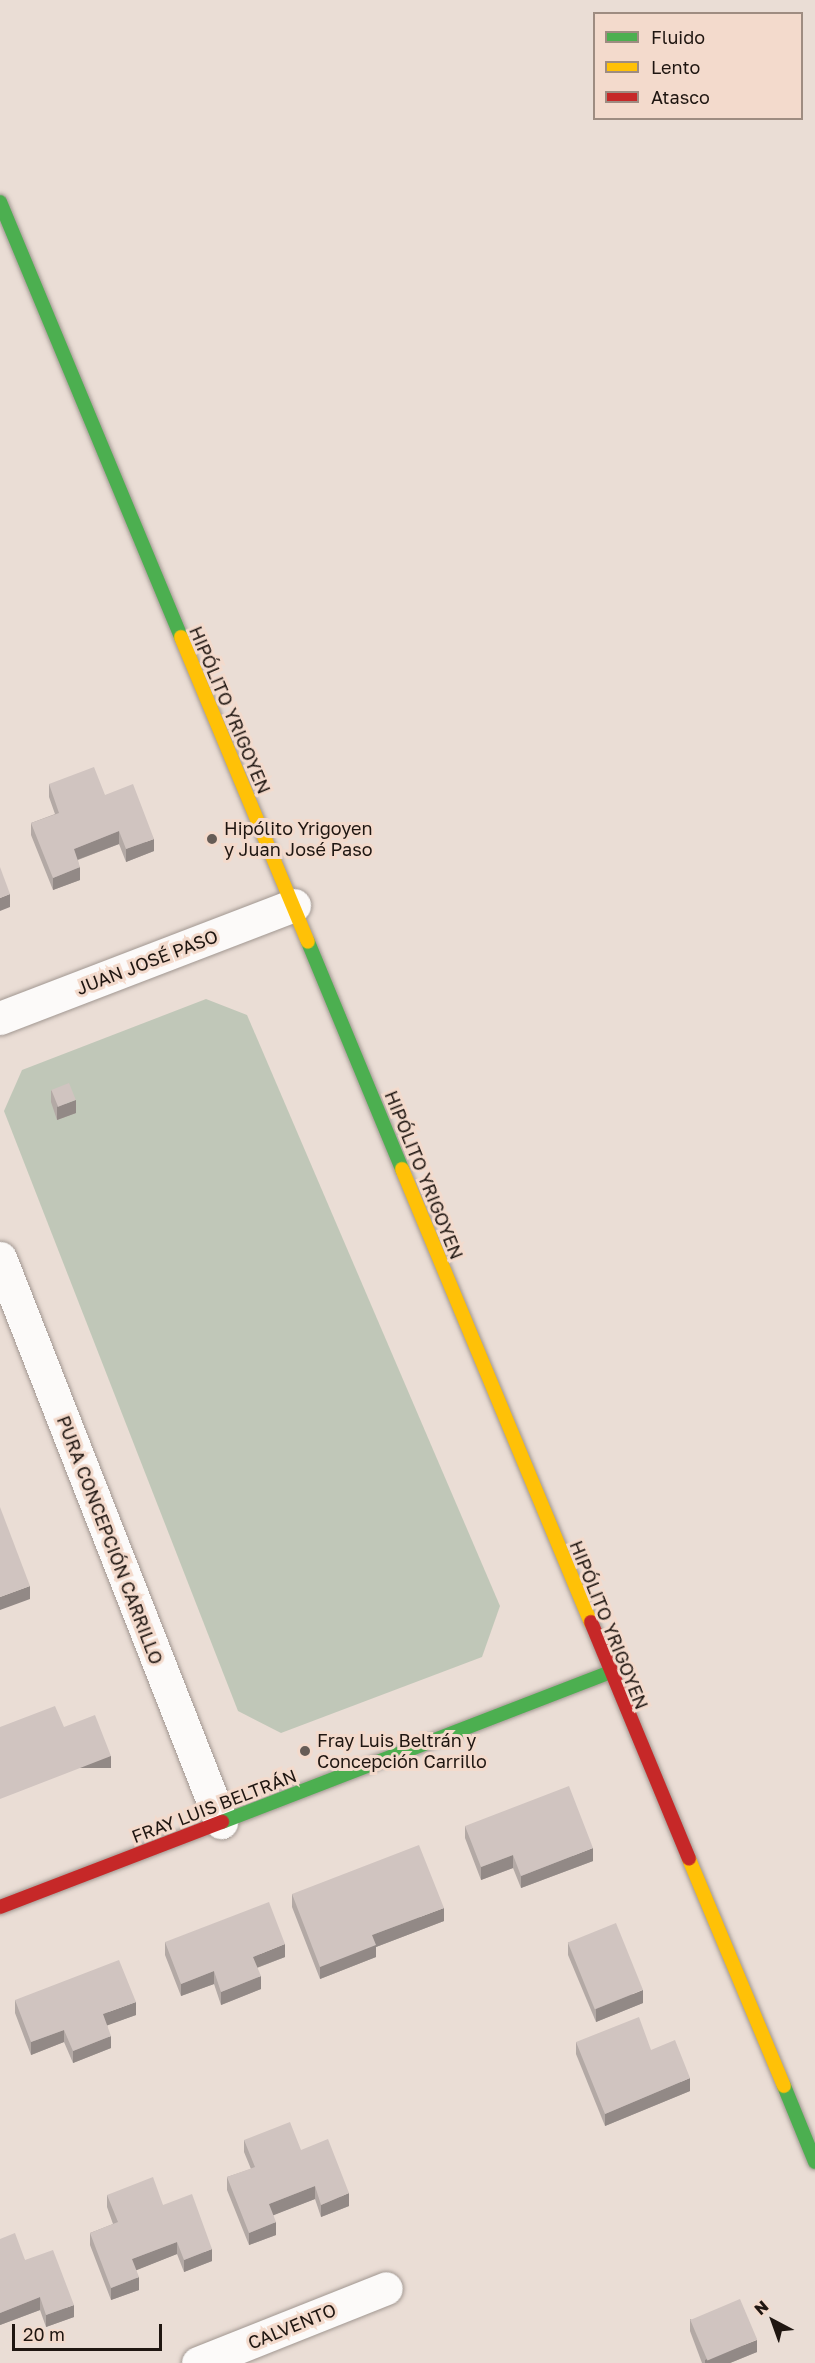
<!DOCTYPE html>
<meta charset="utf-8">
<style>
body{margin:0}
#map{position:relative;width:815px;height:2363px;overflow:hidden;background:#eaddd5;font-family:"Golos Text",sans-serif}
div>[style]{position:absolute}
.green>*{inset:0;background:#c0c7b8}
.roads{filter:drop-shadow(0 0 2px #a19791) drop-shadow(0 0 2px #a19791)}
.street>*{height:33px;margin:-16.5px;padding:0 16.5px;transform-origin:16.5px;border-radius:16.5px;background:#fcfaf9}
.fast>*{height:14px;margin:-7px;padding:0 7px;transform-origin:7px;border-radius:7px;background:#4caf50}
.slow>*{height:14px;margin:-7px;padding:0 7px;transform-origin:7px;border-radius:7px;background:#ffc107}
.jam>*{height:14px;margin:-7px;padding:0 7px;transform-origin:7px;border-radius:7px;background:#c62828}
.wall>*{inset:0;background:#b3a9a5}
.shaded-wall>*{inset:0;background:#928986;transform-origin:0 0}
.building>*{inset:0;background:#d0c4c0;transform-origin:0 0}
.dots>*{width:16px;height:16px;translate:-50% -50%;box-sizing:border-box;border:3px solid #f3dacc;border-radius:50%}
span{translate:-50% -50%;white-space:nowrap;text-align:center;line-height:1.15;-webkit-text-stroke:6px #f3dacc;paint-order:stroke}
.street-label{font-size:18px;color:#1f1611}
.poi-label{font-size:18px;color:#1f1611}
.left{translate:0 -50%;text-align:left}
.legend{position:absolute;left:593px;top:12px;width:210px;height:108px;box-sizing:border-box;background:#f3dacc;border:2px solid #9e8c81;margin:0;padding:8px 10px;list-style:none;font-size:18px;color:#1f1611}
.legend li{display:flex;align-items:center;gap:12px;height:30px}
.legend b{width:30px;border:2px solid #9e8c81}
.north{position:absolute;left:743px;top:2291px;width:60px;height:60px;-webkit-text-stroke:4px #f3dacc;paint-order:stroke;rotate:319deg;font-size:16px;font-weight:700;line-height:24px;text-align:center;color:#1f1611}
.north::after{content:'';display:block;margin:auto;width:21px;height:27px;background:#1f1611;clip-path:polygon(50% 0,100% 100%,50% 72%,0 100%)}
.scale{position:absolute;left:12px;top:2324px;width:150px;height:27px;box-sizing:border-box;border:3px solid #1f1611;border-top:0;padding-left:8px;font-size:18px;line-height:21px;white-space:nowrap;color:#1f1611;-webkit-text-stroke:4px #f3dacc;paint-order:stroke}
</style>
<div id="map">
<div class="green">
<div style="clip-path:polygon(206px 999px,247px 1015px,500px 1606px,482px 1657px,281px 1733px,238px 1711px,4px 1111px,22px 1070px)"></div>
</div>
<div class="roads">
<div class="street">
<div style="left:0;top:1018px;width:315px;rotate:-21deg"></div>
<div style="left:0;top:1258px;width:606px;rotate:68.6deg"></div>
<div style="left:198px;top:2363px;width:202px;rotate:-21.7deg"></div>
</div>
<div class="fast">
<div style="left:0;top:202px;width:471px;rotate:67.4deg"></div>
<div style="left:308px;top:942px;width:246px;rotate:67.5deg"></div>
<div style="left:222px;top:1822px;width:415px;rotate:-21.1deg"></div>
<div style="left:784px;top:2086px;width:82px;rotate:67.8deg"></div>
</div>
<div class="slow">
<div style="left:181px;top:637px;width:330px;rotate:67.4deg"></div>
<div style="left:402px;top:1169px;width:491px;rotate:67.4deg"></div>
<div style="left:689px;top:1859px;width:246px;rotate:67.3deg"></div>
</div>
<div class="jam">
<div style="left:591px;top:1622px;width:256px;rotate:67.5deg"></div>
<div style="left:0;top:1907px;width:238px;rotate:-21deg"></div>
</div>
</div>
<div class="wall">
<div style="clip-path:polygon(49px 784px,105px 795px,154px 851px,126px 862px,119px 844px,78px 860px,80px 880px,53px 890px,31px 835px,31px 823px,55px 814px,49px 797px)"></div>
<div style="clip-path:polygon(51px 1090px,76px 1113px,57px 1120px,51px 1102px)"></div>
<div style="clip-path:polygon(465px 1826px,593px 1861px,521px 1888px,513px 1868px,481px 1880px,465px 1838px)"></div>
<div style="clip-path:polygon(292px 1894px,444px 1921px,376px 1947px,376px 1957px,320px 1979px,292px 1907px)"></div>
<div style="clip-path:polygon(165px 1942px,285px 1957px,257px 1968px,261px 1989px,221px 2005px,214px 1984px,181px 1996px,165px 1955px)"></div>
<div style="clip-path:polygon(568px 1942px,643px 2003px,596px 2022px,568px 1955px)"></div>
<div style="clip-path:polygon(15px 2000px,136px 2015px,107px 2025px,111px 2048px,73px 2063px,64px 2042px,31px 2055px,15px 2013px)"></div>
<div style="clip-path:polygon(576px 2042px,651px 2050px,690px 2091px,605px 2126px,576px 2054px)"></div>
<div style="clip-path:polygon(244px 2140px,301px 2150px,349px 2206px,321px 2217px,315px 2199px,273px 2215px,276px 2235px,249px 2245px,227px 2190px,227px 2177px,251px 2169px,244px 2152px)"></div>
<div style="clip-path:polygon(107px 2195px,163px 2205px,212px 2261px,184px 2272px,177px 2254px,136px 2270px,139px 2290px,111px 2300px,90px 2245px,90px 2233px,113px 2224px,107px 2207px)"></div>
<div style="clip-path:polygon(0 2239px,25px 2260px,74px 2317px,46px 2327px,40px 2310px,0 2325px)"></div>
<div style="clip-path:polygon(690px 2319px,757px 2352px,730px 2363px,702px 2363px,690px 2331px)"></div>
</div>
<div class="shaded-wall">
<div style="clip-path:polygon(119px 831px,119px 844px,74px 861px,74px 849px)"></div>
<div style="clip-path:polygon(154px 839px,154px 851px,126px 862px,126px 849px)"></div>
<div style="clip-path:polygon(80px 867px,80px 880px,53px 890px,53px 878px)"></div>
<div style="clip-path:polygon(10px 894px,10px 907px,0 911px,0 898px)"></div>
<div style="clip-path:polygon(76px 1100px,76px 1113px,57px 1120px,57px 1107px)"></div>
<div style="clip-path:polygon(30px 1586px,30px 1599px,0 1610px,0 1597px)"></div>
<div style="left:111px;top:1756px;width:12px;height:119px;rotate:90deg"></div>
<div style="clip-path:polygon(593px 1848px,593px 1861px,521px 1888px,521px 1876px)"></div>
<div style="clip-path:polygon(513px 1855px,513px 1868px,481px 1880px,481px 1867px)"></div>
<div style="clip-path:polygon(444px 1908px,444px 1921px,376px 1947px,376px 1957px,320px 1979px,320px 1967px,372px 1935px)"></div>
<div style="clip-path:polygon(285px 1944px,285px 1957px,253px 1969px,253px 1957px)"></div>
<div style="clip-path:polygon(214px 1971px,214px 1984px,181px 1996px,181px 1984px)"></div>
<div style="clip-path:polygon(261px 1976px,261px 1989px,221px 2005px,221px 1992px)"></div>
<div style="clip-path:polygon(643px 1990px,643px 2003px,596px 2022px,596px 2009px)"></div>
<div style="clip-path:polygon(136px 2002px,136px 2015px,103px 2027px,103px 2014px)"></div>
<div style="clip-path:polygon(64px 2030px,64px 2042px,31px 2055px,31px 2042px)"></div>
<div style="clip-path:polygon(111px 2036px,111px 2048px,73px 2063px,73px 2051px)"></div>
<div style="clip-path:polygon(690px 2078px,690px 2091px,605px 2126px,605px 2114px)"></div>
<div style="clip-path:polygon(315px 2186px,315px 2199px,269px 2217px,269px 2204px)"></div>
<div style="clip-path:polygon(349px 2193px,349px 2206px,321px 2217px,321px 2205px)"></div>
<div style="clip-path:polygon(276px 2222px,276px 2235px,249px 2245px,249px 2233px)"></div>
<div style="clip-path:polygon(177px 2242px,177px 2254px,132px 2272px,132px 2259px)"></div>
<div style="clip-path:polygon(212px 2249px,212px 2261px,184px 2272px,184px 2260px)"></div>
<div style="clip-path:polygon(139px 2277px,139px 2290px,111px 2300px,111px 2288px)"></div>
<div style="clip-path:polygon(40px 2297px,40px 2310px,0 2325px,0 2313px)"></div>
<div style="clip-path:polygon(74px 2305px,74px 2317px,46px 2327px,46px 2315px)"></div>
<div style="clip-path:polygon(757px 2340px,757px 2352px,730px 2363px,705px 2363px,705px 2360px)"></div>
</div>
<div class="building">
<div style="clip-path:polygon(94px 767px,105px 795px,133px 784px,154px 839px,126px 849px,119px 831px,74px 849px,80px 867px,53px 878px,31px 823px,59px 813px,49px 784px)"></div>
<div style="clip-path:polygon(0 867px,10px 894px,0 898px)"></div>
<div style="left:69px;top:1083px;width:18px;height:19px;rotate:68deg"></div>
<div style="clip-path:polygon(0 1507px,30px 1586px,0 1597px)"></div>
<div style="clip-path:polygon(55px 1706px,64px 1727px,95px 1715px,111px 1756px,0 1799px,0 1727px)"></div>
<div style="clip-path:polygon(569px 1786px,593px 1848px,521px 1876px,513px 1855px,481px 1867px,465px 1826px)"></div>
<div style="clip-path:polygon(419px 1845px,444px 1908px,372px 1935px,376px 1945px,320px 1967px,292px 1894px)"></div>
<div style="clip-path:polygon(269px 1902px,285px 1944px,253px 1957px,261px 1976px,221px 1992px,214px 1971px,181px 1984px,165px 1942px)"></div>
<div style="left:616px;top:1923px;width:72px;height:52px;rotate:68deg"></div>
<div style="clip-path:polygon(119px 1960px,136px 2002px,103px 2014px,111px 2036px,73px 2051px,64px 2030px,31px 2042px,15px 2000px)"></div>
<div style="clip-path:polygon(639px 2017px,651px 2050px,675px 2040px,690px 2078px,605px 2114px,576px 2042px)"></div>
<div style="clip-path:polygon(290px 2122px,301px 2150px,328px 2139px,349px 2193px,321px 2205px,315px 2186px,269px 2204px,276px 2222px,249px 2233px,227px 2177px,255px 2167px,244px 2140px)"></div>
<div style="clip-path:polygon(153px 2177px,163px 2205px,192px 2194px,212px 2249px,184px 2260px,177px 2242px,132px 2259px,139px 2277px,111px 2288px,90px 2233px,118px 2222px,107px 2195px)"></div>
<div style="clip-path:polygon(15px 2233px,25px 2260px,53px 2250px,74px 2305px,46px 2315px,40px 2297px,0 2313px,0 2239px)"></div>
<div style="left:740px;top:2299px;width:44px;height:54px;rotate:67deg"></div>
</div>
<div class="dots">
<div style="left:212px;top:839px;background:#665c56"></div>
<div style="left:305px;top:1751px;background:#665c56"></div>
</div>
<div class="street-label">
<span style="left:230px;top:710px;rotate:67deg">HIPÓLITO YRIGOYEN</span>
<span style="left:147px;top:962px;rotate:-21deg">JUAN JOSÉ PASO</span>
<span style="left:424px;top:1175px;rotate:68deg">HIPÓLITO YRIGOYEN</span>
<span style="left:110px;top:1540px;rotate:69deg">PURA CONCEPCIÓN CARRILLO</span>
<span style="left:609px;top:1625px;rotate:68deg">HIPÓLITO YRIGOYEN</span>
<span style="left:214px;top:1806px;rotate:-21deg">FRAY LUIS BELTRÁN</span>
<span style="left:292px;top:2326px;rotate:-22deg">CALVENTO</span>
</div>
<div class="poi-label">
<span class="left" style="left:224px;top:839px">Hipólito Yrigoyen<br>y Juan José Paso</span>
<span class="left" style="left:317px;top:1751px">Fray Luis Beltrán y<br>Concepción Carrillo</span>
</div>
<ul class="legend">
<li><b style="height:8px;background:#4caf50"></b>Fluido</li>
<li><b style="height:8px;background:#ffc107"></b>Lento</li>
<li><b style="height:8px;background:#c62828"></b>Atasco</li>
</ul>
<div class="north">N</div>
<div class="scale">20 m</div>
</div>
